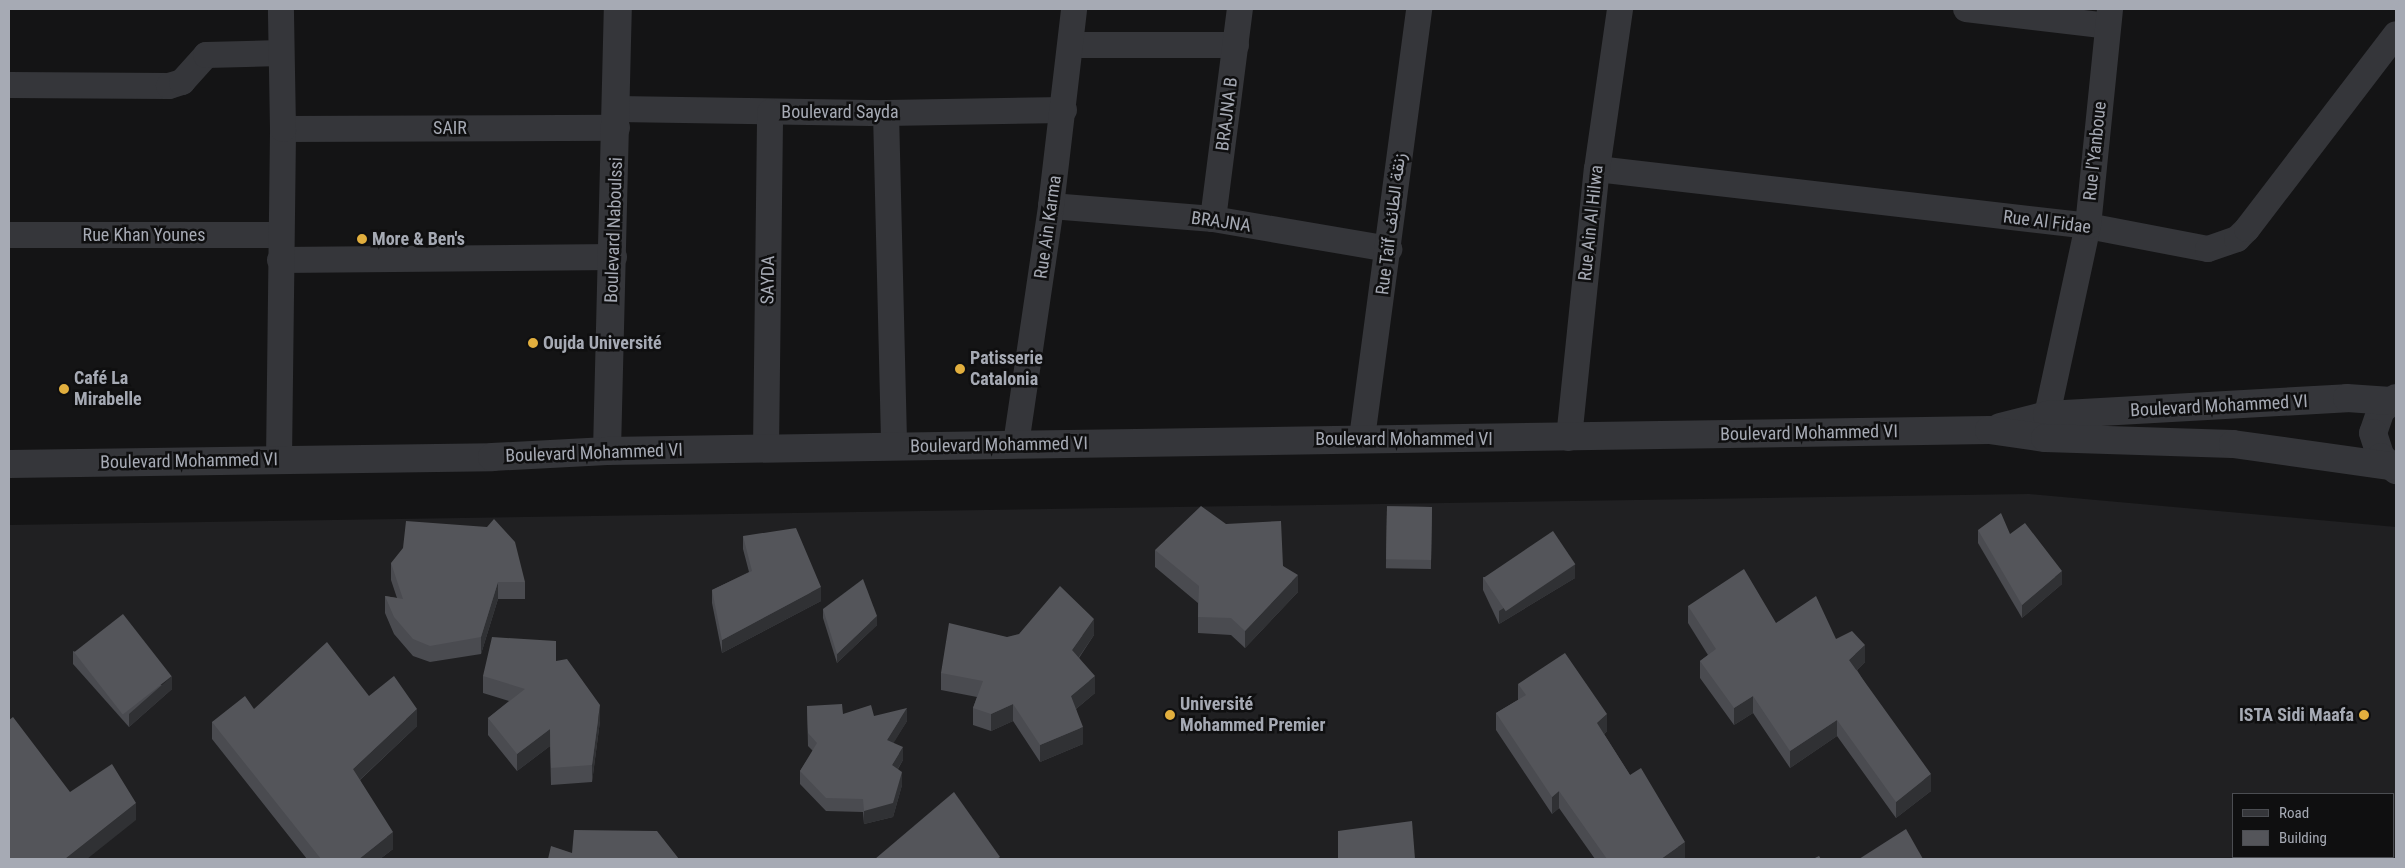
<!DOCTYPE html>
<meta charset="utf-8">
<style>
body{margin:0}
#map{position:relative;width:2405px;height:868px;overflow:hidden;background:#141415;font-family:"Roboto Condensed",Vazirmatn,sans-serif}
div>[style]{position:absolute}
.built>*{inset:0;background:#202022}
.minor>*{height:26px;margin:-13px;padding:0 13px;transform-origin:13px;border-radius:13px;background:#35363a}
.tertiary>*{height:28px;margin:-14px;padding:0 14px;transform-origin:14px;border-radius:14px;background:#35363a}
.wall>*{inset:0;background:#4a4b50;transform-origin:0 0}
.shaded-wall>*{inset:0;background:#303134}
.building>*{inset:0;background:#54555a;transform-origin:0 0}
.dots>*{width:14px;height:14px;translate:-50% -50%;box-sizing:border-box;border:2px solid #0f0f10;border-radius:50%}
span{translate:-50% -50%;white-space:nowrap;text-align:center;line-height:1.15;-webkit-text-stroke:5px #0f0f10;paint-order:stroke}
.street-label{font-size:18px;color:#a6aab4}
.poi-label{font-size:18px;color:#a6aab4;font-weight:700}
.left{translate:0 -50%;text-align:left}
.right{translate:-100% -50%;text-align:right}
.frame{position:absolute;inset:0;border:10px solid #a6aab4;pointer-events:none}
.legend{position:absolute;left:2232px;top:793px;width:162px;height:65px;box-sizing:border-box;background:#0f0f10;border:1px solid #4b4d52;margin:0;padding:6px 9px;list-style:none;font-size:15px;color:#a6aab4}
.legend li{display:flex;align-items:center;gap:10px;height:25px}
.legend b{width:25px;border:1px solid #4b4d52}
</style>
<div id="map">
<div class="built">
<div style="clip-path:polygon(evenodd,2029px 494px,2396px 527px,2396px 859px,9px 859px,9px 525px,2029px 494px,2234px 794px,2394px 794px,2394px 857px,2234px 857px,2234px 794px)"></div>
</div>
<div class="minor">
<div style="left:1966px;top:9px;width:143px;rotate:6.8deg"></div>
<div style="left:1072px;top:45px;width:164px"></div>
<div style="left:9px;top:85px;width:160px;rotate:0.4deg"></div>
<div style="left:169px;top:86px;width:14px;rotate:-17deg"></div>
<div style="left:182px;top:82px;width:36px;rotate:-48deg"></div>
<div style="left:206px;top:55px;width:75px;rotate:-1.5deg"></div>
<div style="left:617px;top:109px;width:269px;rotate:0.9deg"></div>
<div style="left:886px;top:113px;width:178px;rotate:-1deg"></div>
<div style="left:886px;top:113px;width:333px;rotate:88.6deg"></div>
<div style="left:283px;top:129px;width:334px;rotate:-0.2deg"></div>
<div style="left:1597px;top:169px;width:494px;rotate:6.6deg"></div>
<div style="left:2088px;top:226px;width:122px;rotate:10.9deg"></div>
<div style="left:2208px;top:249px;width:31px;rotate:-19deg"></div>
<div style="left:2237px;top:239px;width:14px;rotate:-45deg"></div>
<div style="left:2247px;top:229px;width:245px;rotate:-52.6deg"></div>
<div style="left:1051px;top:206px;width:163px;rotate:4.6deg"></div>
<div style="left:1213px;top:219px;width:179px;rotate:9.7deg"></div>
<div style="left:1213px;top:219px;width:212px;rotate:-82.7deg"></div>
<div style="left:9px;top:235px;width:271px"></div>
<div style="left:280px;top:260px;width:334px;rotate:-0.5deg"></div>
<div style="left:2046px;top:435px;width:20px;rotate:-87deg"></div>
<div style="left:2047px;top:415px;width:193px;rotate:-77.8deg"></div>
<div style="left:2088px;top:226px;width:218px;rotate:-84.2deg"></div>
<div style="left:1362px;top:438px;width:433px;rotate:-82.4deg"></div>
<div style="left:1569px;top:438px;width:270px;rotate:-84.1deg"></div>
<div style="left:1597px;top:169px;width:162px;rotate:-81.8deg"></div>
<div style="left:1016px;top:444px;width:241px;rotate:-81.6deg"></div>
<div style="left:1051px;top:206px;width:198px;rotate:-83.3deg"></div>
<div style="left:766px;top:449px;width:337px;rotate:-89.3deg"></div>
<div style="left:279px;top:460px;width:331px;rotate:-89.3deg"></div>
<div style="left:283px;top:129px;width:120px;rotate:-91deg"></div>
</div>
<div class="tertiary">
<div style="left:2396px;top:398px;width:19px;rotate:141deg"></div>
<div style="left:2381px;top:410px;width:24px;rotate:109deg"></div>
<div style="left:2373px;top:433px;width:25px;rotate:72deg"></div>
<div style="left:2381px;top:457px;width:20px;rotate:41deg"></div>
<div style="left:2000px;top:427px;width:49px;rotate:-14.3deg"></div>
<div style="left:2047px;top:415px;width:300px;rotate:-3.2deg"></div>
<div style="left:2347px;top:398px;width:44px;rotate:3.9deg"></div>
<div style="left:607px;top:451px;width:442px;rotate:-88.6deg"></div>
<div style="left:9px;top:464px;width:483px;rotate:-0.8deg"></div>
<div style="left:492px;top:457px;width:115px;rotate:-3deg"></div>
<div style="left:607px;top:451px;width:1382px;rotate:-0.87deg"></div>
<div style="left:1989px;top:430px;width:57px;rotate:8.1deg"></div>
<div style="left:2045px;top:438px;width:188px;rotate:1.8deg"></div>
<div style="left:2233px;top:444px;width:159px;rotate:8deg"></div>
</div>
<div class="wall">
<div style="left:1432px;top:507px;width:62px;height:45px;rotate:91deg"></div>
<div style="clip-path:polygon(1978px 530px,2010px 534px,2062px 584px,2022px 618px,1978px 543px)"></div>
<div style="clip-path:polygon(743px 536px,821px 601px,722px 653px,712px 603px,712px 590px,749px 572px,743px 549px)"></div>
<div style="clip-path:polygon(1155px 550px,1283px 566px,1298px 592px,1245px 648px,1231px 635px,1198px 633px,1198px 603px,1155px 567px)"></div>
<div style="clip-path:polygon(391px 563px,525px 582px,525px 599px,498px 599px,481px 654px,430px 662px,413px 656px,394px 634px,385px 613px,385px 596px,397px 598px,391px 580px)"></div>
<div style="clip-path:polygon(1483px 577px,1575px 578px,1499px 624px,1483px 590px)"></div>
<div style="clip-path:polygon(1688px 606px,1776px 623px,1836px 639px,1865px 662px,1857px 670px,1931px 791px,1896px 818px,1837px 736px,1790px 768px,1753px 713px,1734px 725px,1700px 678px,1700px 661px,1708px 655px,1688px 623px)"></div>
<div style="clip-path:polygon(823px 609px,877px 625px,837px 663px,823px 618px)"></div>
<div style="clip-path:polygon(1094px 635px,1079px 658px,1095px 693px,1076px 709px,1083px 744px,1040px 762px,1013px 721px,991px 731px,973px 725px,973px 708px,977px 697px,941px 690px,941px 673px,1007px 637px)"></div>
<div style="clip-path:polygon(73px 651px,172px 689px,129px 727px,73px 664px)"></div>
<div style="clip-path:polygon(556px 661px,600px 721px,592px 782px,551px 785px,550px 746px,517px 771px,488px 735px,488px 718px,509px 701px,483px 693px,483px 676px)"></div>
<div style="clip-path:polygon(1518px 684px,1607px 731px,1604px 734px,1630px 775px,1685px 858px,1684px 859px,1595px 859px,1559px 808px,1552px 814px,1496px 730px,1496px 713px,1518px 700px)"></div>
<div style="clip-path:polygon(369px 696px,417px 726px,360px 780px,393px 849px,380px 859px,307px 859px,212px 739px,212px 722px,254px 709px)"></div>
<div style="clip-path:polygon(807px 706px,843px 714px,874px 716px,907px 721px,893px 743px,903px 760px,898px 769px,902px 785px,893px 817px,864px 824px,863px 812px,826px 811px,800px 784px,800px 771px,813px 751px,808px 746px)"></div>
</div>
<div class="shaded-wall">
<div style="clip-path:polygon(1575px 564px,1575px 578px,1499px 624px,1499px 611px)"></div>
<div style="clip-path:polygon(2062px 571px,2062px 584px,2022px 618px,2022px 605px)"></div>
<div style="clip-path:polygon(1298px 575px,1298px 592px,1245px 648px,1245px 631px)"></div>
<div style="clip-path:polygon(498px 582px,498px 599px,481px 654px,481px 637px)"></div>
<div style="clip-path:polygon(821px 587px,821px 601px,722px 653px,722px 640px)"></div>
<div style="clip-path:polygon(877px 616px,877px 625px,837px 663px,837px 654px)"></div>
<div style="clip-path:polygon(1094px 619px,1094px 635px,1072px 667px,1072px 650px)"></div>
<div style="clip-path:polygon(1865px 645px,1865px 662px,1849px 677px,1849px 660px)"></div>
<div style="clip-path:polygon(172px 676px,172px 689px,129px 727px,129px 714px)"></div>
<div style="clip-path:polygon(1095px 676px,1095px 693px,1071px 713px,1071px 696px)"></div>
<div style="clip-path:polygon(1753px 696px,1753px 713px,1734px 725px,1734px 708px)"></div>
<div style="clip-path:polygon(1013px 704px,1013px 721px,991px 731px,991px 714px)"></div>
<div style="clip-path:polygon(600px 705px,600px 721px,592px 782px,592px 765px)"></div>
<div style="clip-path:polygon(907px 708px,907px 721px,887px 754px,887px 740px)"></div>
<div style="clip-path:polygon(417px 709px,417px 726px,353px 786px,353px 769px)"></div>
<div style="clip-path:polygon(1607px 714px,1607px 731px,1597px 740px,1597px 723px)"></div>
<div style="clip-path:polygon(1837px 720px,1837px 736px,1790px 768px,1790px 751px)"></div>
<div style="clip-path:polygon(1083px 727px,1083px 744px,1040px 762px,1040px 745px)"></div>
<div style="clip-path:polygon(550px 729px,550px 746px,517px 771px,517px 754px)"></div>
<div style="clip-path:polygon(903px 747px,903px 760px,892px 778px,892px 765px)"></div>
<div style="clip-path:polygon(902px 772px,902px 785px,893px 817px,864px 824px,864px 811px)"></div>
<div style="clip-path:polygon(1931px 774px,1931px 791px,1896px 818px,1896px 802px)"></div>
<div style="clip-path:polygon(1559px 791px,1559px 808px,1552px 814px,1552px 797px)"></div>
<div style="clip-path:polygon(136px 803px,136px 820px,87px 859px,65px 859px)"></div>
<div style="clip-path:polygon(393px 832px,393px 849px,380px 859px,359px 859px)"></div>
<div style="clip-path:polygon(1685px 842px,1685px 858px,1684px 859px,1661px 859px)"></div>
</div>
<div class="building">
<div style="clip-path:polygon(1201px 506px,1226px 524px,1281px 521px,1283px 566px,1298px 575px,1245px 631px,1231px 618px,1198px 617px,1199px 586px,1155px 550px)"></div>
<div style="left:1432px;top:507px;width:53px;height:45px;rotate:91deg"></div>
<div style="clip-path:polygon(2001px 513px,2010px 534px,2025px 523px,2062px 571px,2022px 605px,1978px 530px)"></div>
<div style="clip-path:polygon(494px 519px,515px 542px,525px 582px,498px 582px,481px 637px,430px 646px,413px 639px,394px 617px,385px 596px,403px 599px,391px 563px,403px 548px,406px 521px,487px 527px)"></div>
<div style="clip-path:polygon(796px 528px,821px 587px,722px 640px,712px 590px,752px 571px,743px 536px)"></div>
<div style="left:1553px;top:531px;width:40px;height:84px;rotate:56deg"></div>
<div style="clip-path:polygon(1744px 569px,1776px 623px,1816px 596px,1836px 639px,1852px 631px,1865px 645px,1849px 660px,1931px 774px,1896px 802px,1837px 720px,1790px 751px,1753px 696px,1734px 708px,1700px 661px,1716px 649px,1688px 606px)"></div>
<div style="clip-path:polygon(863px 579px,877px 616px,837px 654px,823px 609px)"></div>
<div style="clip-path:polygon(1060px 586px,1094px 619px,1072px 650px,1095px 676px,1071px 696px,1083px 727px,1040px 745px,1013px 704px,991px 714px,973px 708px,983px 681px,941px 673px,949px 623px,1007px 637px,1019px 634px)"></div>
<div style="left:123px;top:614px;width:79px;height:62px;rotate:52deg"></div>
<div style="clip-path:polygon(492px 637px,556px 641px,556px 661px,567px 659px,600px 705px,592px 765px,551px 768px,550px 729px,517px 754px,488px 718px,525px 689px,483px 676px)"></div>
<div style="clip-path:polygon(327px 642px,369px 696px,394px 676px,417px 709px,353px 769px,393px 832px,359px 859px,321px 859px,212px 722px,245px 696px,254px 709px)"></div>
<div style="clip-path:polygon(1565px 653px,1607px 714px,1597px 723px,1630px 775px,1641px 768px,1685px 842px,1661px 859px,1607px 859px,1559px 791px,1552px 797px,1496px 713px,1526px 695px,1518px 684px)"></div>
<div style="clip-path:polygon(842px 704px,843px 714px,871px 705px,874px 716px,907px 708px,887px 740px,903px 747px,892px 765px,902px 772px,893px 803px,864px 811px,863px 799px,826px 798px,800px 771px,817px 743px,808px 733px,807px 706px)"></div>
<div style="clip-path:polygon(13px 717px,70px 792px,112px 764px,136px 803px,65px 859px,9px 859px,9px 720px)"></div>
<div style="clip-path:polygon(954px 792px,1000px 857px,997px 859px,875px 859px)"></div>
<div style="clip-path:polygon(1412px 821px,1415px 859px,1338px 859px,1338px 831px)"></div>
<div style="clip-path:polygon(1906px 829px,1923px 859px,1859px 859px)"></div>
<div style="clip-path:polygon(574px 830px,657px 831px,679px 859px,548px 859px,551px 846px,572px 853px)"></div>
<div style="clip-path:polygon(1819px 856px,1821px 859px,1813px 859px)"></div>
</div>
<div class="dots">
<div style="left:362px;top:239px;background:#e2af3e"></div>
<div style="left:533px;top:343px;background:#e2af3e"></div>
<div style="left:960px;top:369px;background:#e2af3e"></div>
<div style="left:64px;top:389px;background:#e2af3e"></div>
<div style="left:1170px;top:715px;background:#e2af3e"></div>
<div style="left:2364px;top:715px;background:#e2af3e"></div>
</div>
<div class="street-label">
<span style="left:840px;top:112px">Boulevard Sayda</span>
<span style="left:1227px;top:114px;rotate:-83deg">BRAJNA B</span>
<span style="left:450px;top:128px">SAIR</span>
<span style="left:2095px;top:151px;rotate:-84deg">Rue l’Yanboue</span>
<span style="left:1221px;top:222px;rotate:8deg">BRAJNA</span>
<span style="left:2047px;top:222px;rotate:7deg">Rue Al Fidae</span>
<span style="left:1591px;top:223px;rotate:-84deg">Rue Ain Al Hilwa</span>
<span style="left:1391px;top:224px;rotate:-83deg">Rue Taïf زنقة الطائف</span>
<span style="left:1048px;top:227px;rotate:-82deg">Rue Ain Karma</span>
<span style="left:614px;top:230px;rotate:-88deg">Boulevard Naboulssi</span>
<span style="left:144px;top:235px">Rue Khan Younes</span>
<span style="left:768px;top:280px;rotate:-89deg">SAYDA</span>
<span style="left:2219px;top:406px;rotate:-3deg">Boulevard Mohammed VI</span>
<span style="left:1809px;top:433px;rotate:-1deg">Boulevard Mohammed VI</span>
<span style="left:1404px;top:439px">Boulevard Mohammed VI</span>
<span style="left:999px;top:445px;rotate:-1deg">Boulevard Mohammed VI</span>
<span style="left:594px;top:453px;rotate:-2deg">Boulevard Mohammed VI</span>
<span style="left:189px;top:461px;rotate:-1deg">Boulevard Mohammed VI</span>
</div>
<div class="poi-label">
<span class="left" style="left:372px;top:239px">More &amp; Ben's</span>
<span class="left" style="left:543px;top:343px">Oujda Université</span>
<span class="left" style="left:970px;top:369px">Patisserie<br>Catalonia</span>
<span class="left" style="left:74px;top:389px">Café La<br>Mirabelle</span>
<span class="left" style="left:1180px;top:715px">Université<br>Mohammed Premier</span>
<span class="right" style="left:2354px;top:715px">ISTA Sidi Maafa</span>
</div>
<div class="frame"></div>
<ul class="legend">
<li><b style="height:6px;background:#35363a"></b>Road</li>
<li><b style="height:14px;background:#54555a"></b>Building</li>
</ul>
</div>
